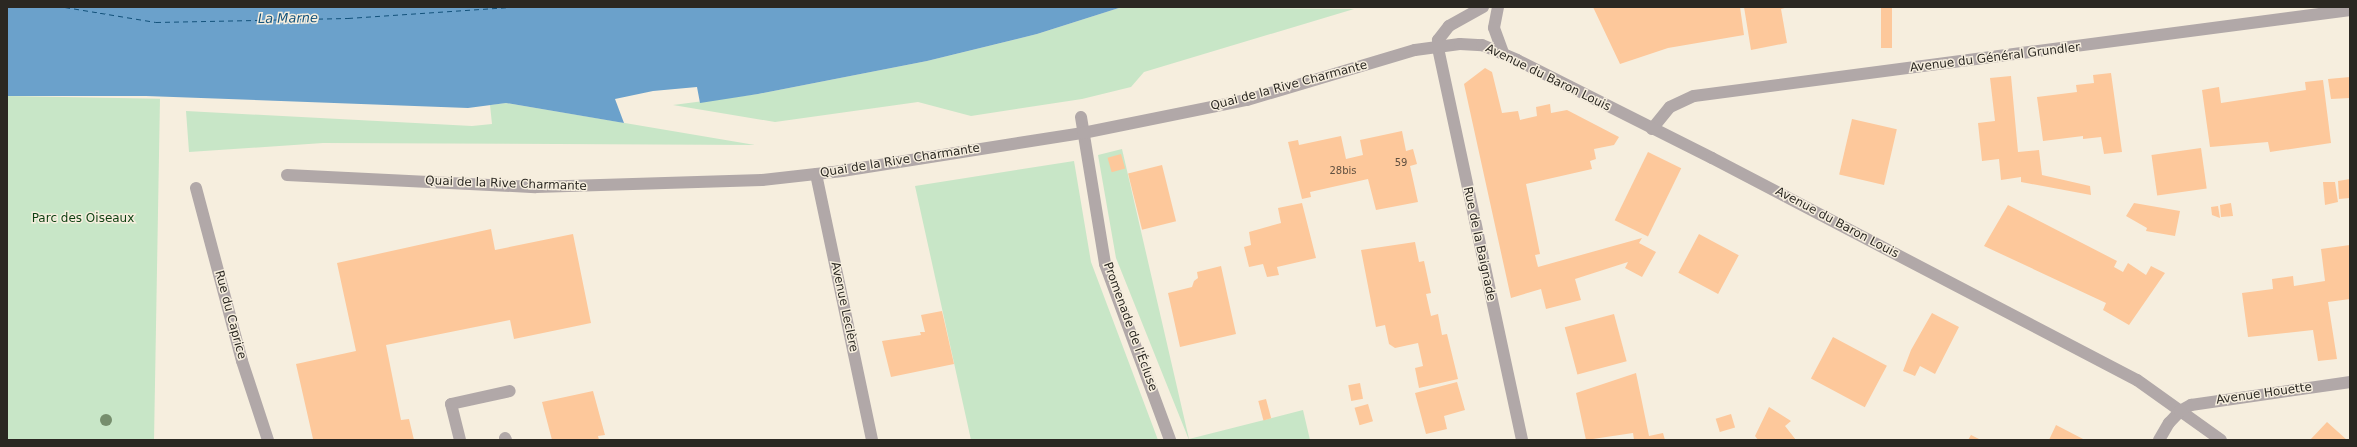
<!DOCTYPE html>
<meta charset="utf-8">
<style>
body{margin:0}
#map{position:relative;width:2357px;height:447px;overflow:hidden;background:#f6eede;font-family:"DejaVu Sans",sans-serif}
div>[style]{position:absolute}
.green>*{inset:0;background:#c8e6c7;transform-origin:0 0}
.water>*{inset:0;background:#6ba1cb}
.ferry>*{height:1px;margin-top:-0.5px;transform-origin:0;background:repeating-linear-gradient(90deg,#13527b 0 5px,transparent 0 9px)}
.building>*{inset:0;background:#fdc89b;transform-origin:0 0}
.service>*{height:12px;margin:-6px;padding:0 6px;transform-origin:6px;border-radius:6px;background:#b1a8a8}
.minor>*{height:12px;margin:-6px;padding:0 6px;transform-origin:6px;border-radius:6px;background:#b1a8a8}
.trees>*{width:12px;height:12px;margin:-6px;border-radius:50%;background:#768e6d}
span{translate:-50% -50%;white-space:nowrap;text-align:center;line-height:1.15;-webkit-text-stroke:3px #f6eede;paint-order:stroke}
.number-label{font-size:10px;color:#605040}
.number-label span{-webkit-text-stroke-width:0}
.street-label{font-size:12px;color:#2b2822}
.park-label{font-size:12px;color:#0d3f10}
.water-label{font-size:13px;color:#13527b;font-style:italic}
.frame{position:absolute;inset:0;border:8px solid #2b2822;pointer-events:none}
</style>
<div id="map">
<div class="green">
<div style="clip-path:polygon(1122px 7px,1354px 9px,1144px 72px,1131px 87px,1082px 99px,971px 116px,918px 102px,775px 122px,673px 105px,758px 94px,927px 61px,1037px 34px)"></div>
<div style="left:7px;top:96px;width:153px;height:344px;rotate:1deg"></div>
<div style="clip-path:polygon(506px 103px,755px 145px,323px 143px,189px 152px,186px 111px,472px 126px,492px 124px,490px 105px)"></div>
<div style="clip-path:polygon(1122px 149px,1189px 439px,1303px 410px,1310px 440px,1189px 440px,1116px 258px,1098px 155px)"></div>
<div style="clip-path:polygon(1074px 161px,1091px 262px,1158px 440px,971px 440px,915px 186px)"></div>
</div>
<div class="water">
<div style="clip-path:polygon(7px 7px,1122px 7px,1037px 34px,927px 61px,758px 94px,700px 103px,697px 87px,653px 91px,615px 99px,624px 123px,506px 103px,468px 108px,146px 96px,7px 96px)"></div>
</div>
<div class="ferry">
<div style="left:65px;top:7px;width:92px;rotate:9.4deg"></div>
<div style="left:156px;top:22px;width:192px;rotate:-1.2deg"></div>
<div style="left:348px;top:18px;width:163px;rotate:-3.9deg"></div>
</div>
<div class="building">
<div style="clip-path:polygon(1593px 7px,1740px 7px,1744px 35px,1668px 48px,1620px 64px)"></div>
<div style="clip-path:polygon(1744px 7px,1788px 7px,1781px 9px,1787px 43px,1751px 50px)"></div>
<div style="left:1881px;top:7px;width:11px;height:41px"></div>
<div style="clip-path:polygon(1485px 68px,1492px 72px,1502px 113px,1518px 111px,1520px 120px,1537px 116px,1536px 107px,1550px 104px,1551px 113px,1567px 110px,1619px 137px,1614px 145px,1594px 149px,1596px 159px,1590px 161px,1592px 169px,1526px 184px,1540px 254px,1535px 255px,1538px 267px,1642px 238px,1639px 243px,1656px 252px,1642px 277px,1625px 268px,1628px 262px,1575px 279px,1581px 300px,1546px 309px,1541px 289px,1511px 298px,1464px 84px)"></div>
<div style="clip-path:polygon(2111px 73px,2122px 152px,2104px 154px,2101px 137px,2083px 139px,2083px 136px,2043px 141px,2037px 97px,2077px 92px,2076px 85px,2094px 83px,2093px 75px)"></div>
<div style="clip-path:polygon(2011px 76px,2018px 152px,2039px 150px,2042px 175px,2090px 186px,2091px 195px,2021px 182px,2021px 177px,2001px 180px,1999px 159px,1982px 161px,1978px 123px,1995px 121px,1990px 78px)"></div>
<div style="clip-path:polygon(2350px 77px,2350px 98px,2331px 99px,2328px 79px)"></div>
<div style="clip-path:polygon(2323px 80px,2331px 143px,2270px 152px,2268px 142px,2210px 147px,2202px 90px,2219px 87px,2221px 103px,2306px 90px,2305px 82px)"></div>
<div style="left:1852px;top:119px;width:46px;height:57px;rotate:13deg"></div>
<div style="clip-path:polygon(1402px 131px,1406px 151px,1413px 149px,1417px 164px,1410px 166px,1418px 202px,1376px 210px,1368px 179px,1310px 192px,1311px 197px,1302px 199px,1288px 142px,1298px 140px,1299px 145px,1341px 136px,1346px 159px,1363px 155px,1360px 140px)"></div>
<div style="left:2201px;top:148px;width:41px;height:50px;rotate:82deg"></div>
<div style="left:1648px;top:152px;width:37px;height:76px;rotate:26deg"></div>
<div style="left:1121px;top:154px;width:15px;height:14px;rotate:74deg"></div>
<div style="left:1162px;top:165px;width:58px;height:35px;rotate:76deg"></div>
<div style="clip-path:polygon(2350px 179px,2350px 198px,2339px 199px,2338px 181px)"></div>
<div style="clip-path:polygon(2323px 182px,2335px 182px,2338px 202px,2325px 205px)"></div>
<div style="clip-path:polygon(1302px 203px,1316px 258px,1277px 267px,1279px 275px,1267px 277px,1263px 264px,1249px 267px,1244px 247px,1251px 245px,1249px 232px,1281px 223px,1278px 208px)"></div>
<div style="clip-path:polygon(2134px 203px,2180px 211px,2175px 236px,2146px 231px,2147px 228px,2126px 216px)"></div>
<div style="clip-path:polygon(2231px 203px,2233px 216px,2221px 217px,2220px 205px)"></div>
<div style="clip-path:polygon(2008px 205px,2117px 261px,2114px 267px,2123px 272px,2128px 263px,2146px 275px,2151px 266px,2165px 273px,2129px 325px,2103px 310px,2106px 303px,1984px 246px)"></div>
<div style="clip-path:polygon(2218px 206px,2220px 218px,2212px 215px,2211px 207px)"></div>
<div style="clip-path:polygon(491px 229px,495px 250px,573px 234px,591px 323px,514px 339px,510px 320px,386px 345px,401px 420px,409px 419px,414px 440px,313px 439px,296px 364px,356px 351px,337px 263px)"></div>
<div style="left:1699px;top:234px;width:45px;height:44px;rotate:28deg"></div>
<div style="clip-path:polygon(1415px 242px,1419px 262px,1424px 261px,1431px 293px,1426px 294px,1431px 316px,1438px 314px,1442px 335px,1447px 334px,1458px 379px,1419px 388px,1415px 368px,1423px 366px,1418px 343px,1395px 348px,1389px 344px,1385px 325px,1376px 327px,1361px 250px)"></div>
<div style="clip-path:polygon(2350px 245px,2350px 299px,2328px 302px,2337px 359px,2318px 361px,2313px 330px,2248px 337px,2242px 293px,2273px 289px,2272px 279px,2293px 276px,2294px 286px,2325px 281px,2321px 249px)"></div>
<div style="clip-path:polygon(1221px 266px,1236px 334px,1180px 347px,1168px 293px,1192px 287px,1194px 281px,1198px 278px,1197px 272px)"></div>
<div style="clip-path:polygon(942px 311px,954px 364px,891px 377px,882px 341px,921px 335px,920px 332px,925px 332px,921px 315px)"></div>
<div style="clip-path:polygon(1932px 313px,1959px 327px,1935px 374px,1920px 366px,1915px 376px,1903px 371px,1911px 350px)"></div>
<div style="left:1614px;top:314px;width:49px;height:51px;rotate:75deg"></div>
<div style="left:1833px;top:337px;width:61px;height:47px;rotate:28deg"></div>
<div style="clip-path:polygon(1636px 373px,1649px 436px,1663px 433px,1665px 440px,1634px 440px,1633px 433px,1586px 440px,1576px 393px)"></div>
<div style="clip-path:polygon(1457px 382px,1465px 410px,1444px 416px,1447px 429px,1426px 434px,1415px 393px)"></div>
<div style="left:1360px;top:383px;width:16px;height:12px;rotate:79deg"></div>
<div style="clip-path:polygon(593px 391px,605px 435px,598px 436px,599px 440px,552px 440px,542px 402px)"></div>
<div style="left:1266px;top:399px;width:20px;height:8px;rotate:75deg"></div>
<div style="left:1368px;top:404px;width:18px;height:14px;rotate:74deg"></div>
<div style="clip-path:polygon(1769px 407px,1791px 421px,1785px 426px,1796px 440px,1758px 440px,1755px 436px)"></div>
<div style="left:1731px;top:414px;width:14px;height:16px;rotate:73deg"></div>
<div style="clip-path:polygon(2327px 422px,2347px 440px,2310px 440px)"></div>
<div style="clip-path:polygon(2056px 425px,2085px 440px,2049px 440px)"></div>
<div style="clip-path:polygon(1971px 435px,1981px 440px,1968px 440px)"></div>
</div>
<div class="service">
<div style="left:1081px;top:117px;width:149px;rotate:80.7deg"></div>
<div style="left:1105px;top:264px;width:188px;rotate:69.7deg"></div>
<div style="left:505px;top:438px;width:2px;rotate:63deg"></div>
<div style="left:460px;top:440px;width:37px;rotate:-104deg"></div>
<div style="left:451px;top:404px;width:60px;rotate:-12.4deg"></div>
</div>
<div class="minor">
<div style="left:1483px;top:7px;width:39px;rotate:151deg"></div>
<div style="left:1449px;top:26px;width:18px;rotate:128deg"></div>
<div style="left:1438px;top:40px;width:8px;rotate:90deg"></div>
<div style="left:1438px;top:48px;width:401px;rotate:77.9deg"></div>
<div style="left:1498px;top:7px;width:21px;rotate:101deg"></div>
<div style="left:1494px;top:28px;width:27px;rotate:70deg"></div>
<div style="left:1652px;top:129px;width:28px;rotate:-51deg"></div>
<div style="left:1670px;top:107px;width:26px;rotate:-25deg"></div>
<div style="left:1694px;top:96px;width:662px;rotate:-7.47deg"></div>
<div style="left:816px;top:174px;width:272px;rotate:78.1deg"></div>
<div style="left:287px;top:175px;width:249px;rotate:2.8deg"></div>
<div style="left:536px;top:187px;width:226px;rotate:-1.8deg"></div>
<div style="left:762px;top:180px;width:81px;rotate:-6.4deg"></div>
<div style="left:842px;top:171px;width:244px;rotate:-9deg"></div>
<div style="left:1083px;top:133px;width:167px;rotate:-11.4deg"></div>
<div style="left:1247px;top:100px;width:175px;rotate:-16.6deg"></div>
<div style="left:1415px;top:50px;width:45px;rotate:-7.6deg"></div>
<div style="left:1460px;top:44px;width:22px;rotate:3deg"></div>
<div style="left:1482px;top:45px;width:38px;rotate:23deg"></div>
<div style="left:1517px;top:60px;width:218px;rotate:26.7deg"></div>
<div style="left:1712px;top:158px;width:479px;rotate:27.6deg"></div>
<div style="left:2137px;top:380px;width:103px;rotate:35.5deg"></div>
<div style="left:196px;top:188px;width:179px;rotate:75.1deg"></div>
<div style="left:242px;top:361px;width:83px;rotate:71.8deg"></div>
<div style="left:2159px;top:440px;width:20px;rotate:-60deg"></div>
<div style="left:2169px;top:423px;width:16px;rotate:-47deg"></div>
<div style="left:2180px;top:411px;width:13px;rotate:-29deg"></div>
<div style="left:2191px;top:405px;width:161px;rotate:-8.2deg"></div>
</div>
<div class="trees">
<div style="left:106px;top:420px"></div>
</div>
<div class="number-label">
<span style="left:1401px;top:163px">59</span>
<span style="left:1343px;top:171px">28bis</span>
</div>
<div class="street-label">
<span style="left:1995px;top:58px;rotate:-7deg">Avenue du Général Grundler</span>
<span style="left:1548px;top:78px;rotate:26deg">Avenue du Baron Louis</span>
<span style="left:1289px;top:86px;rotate:-15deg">Quai de la Rive Charmante</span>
<span style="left:900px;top:161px;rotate:-9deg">Quai de la Rive Charmante</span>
<span style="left:506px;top:184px;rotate:2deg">Quai de la Rive Charmante</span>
<span style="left:1837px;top:223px;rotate:28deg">Avenue du Baron Louis</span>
<span style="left:1479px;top:244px;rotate:78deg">Rue de la Baignade</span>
<span style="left:844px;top:307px;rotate:78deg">Avenue Leclère</span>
<span style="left:230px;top:315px;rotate:75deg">Rue du Caprice</span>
<span style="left:1130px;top:327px;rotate:70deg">Promenade de l'Écluse</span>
<span style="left:2264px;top:394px;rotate:-8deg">Avenue Houette</span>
</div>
<div class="park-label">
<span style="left:83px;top:219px">Parc des Oiseaux</span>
</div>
<div class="water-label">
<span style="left:288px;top:19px;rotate:-1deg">La Marne</span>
</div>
<div class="frame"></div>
</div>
